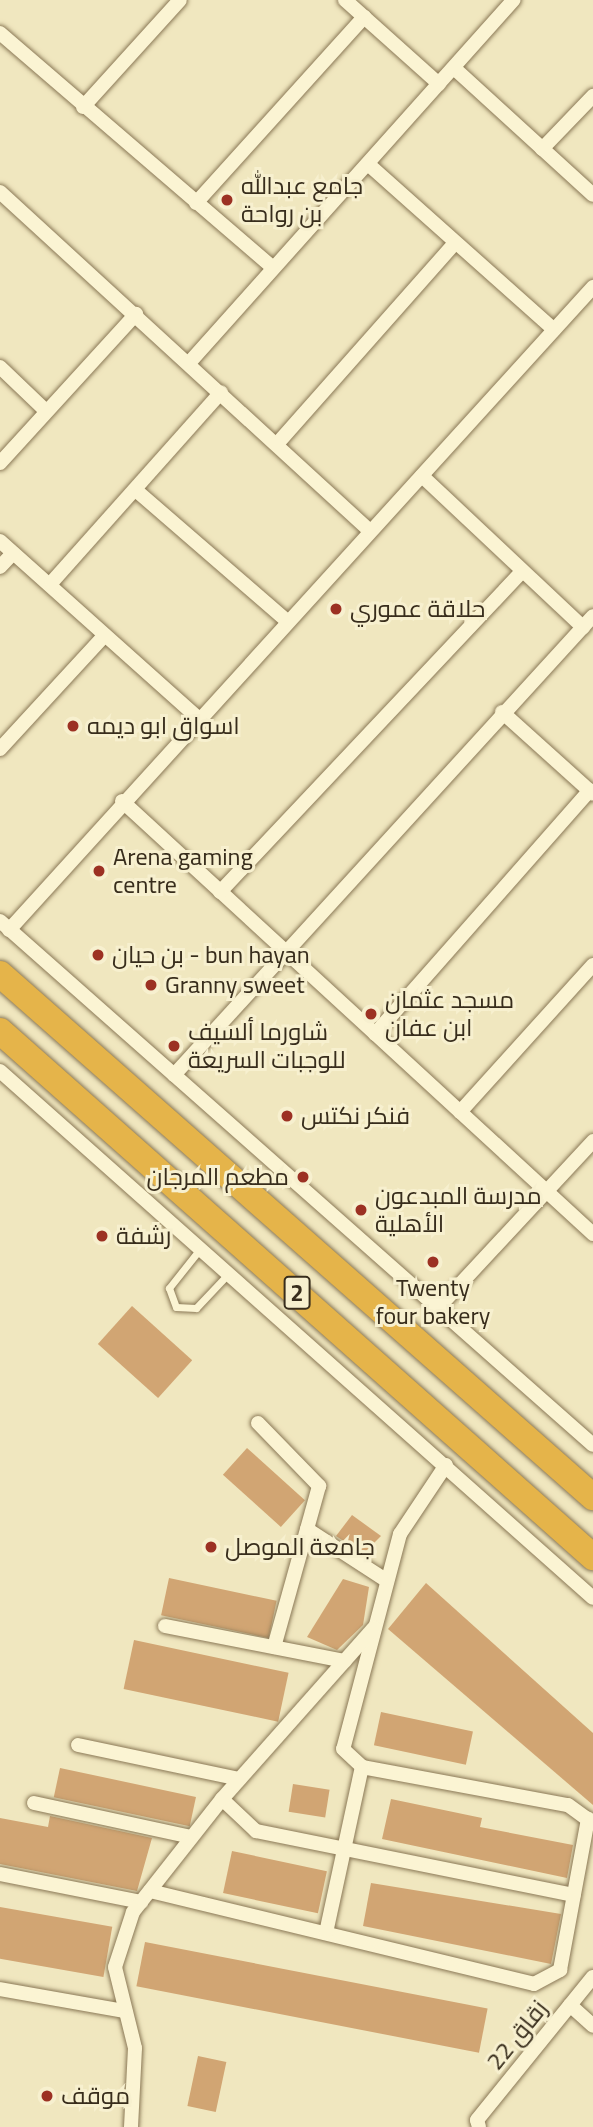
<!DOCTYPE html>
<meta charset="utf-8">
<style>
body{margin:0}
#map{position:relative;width:593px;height:2127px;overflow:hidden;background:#f0e7bf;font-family:Georgia,Cairo,serif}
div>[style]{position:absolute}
.building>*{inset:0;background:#d1a573;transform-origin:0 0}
.roads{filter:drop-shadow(0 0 2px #8a7856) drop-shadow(0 0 2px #8a7856)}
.lane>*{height:7px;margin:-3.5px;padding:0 3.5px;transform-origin:3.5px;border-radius:3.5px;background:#fbf4d3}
.street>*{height:14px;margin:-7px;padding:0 7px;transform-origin:7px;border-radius:7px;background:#fbf4d3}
.highway>*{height:26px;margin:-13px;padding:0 13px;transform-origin:13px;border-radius:13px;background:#e5b44a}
.dots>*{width:19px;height:19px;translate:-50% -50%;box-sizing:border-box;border:4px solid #f7f0cf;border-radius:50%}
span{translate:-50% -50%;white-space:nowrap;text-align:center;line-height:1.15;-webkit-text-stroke:6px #f7f0cf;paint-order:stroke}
.shield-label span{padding:2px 5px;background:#f7f0cf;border:2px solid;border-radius:5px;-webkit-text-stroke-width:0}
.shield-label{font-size:23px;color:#382d1c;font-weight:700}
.poi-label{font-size:24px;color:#382d1c}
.left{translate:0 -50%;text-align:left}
.right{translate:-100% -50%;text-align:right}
.street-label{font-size:24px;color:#382d1c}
</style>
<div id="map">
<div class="building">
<div style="left:132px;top:1306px;width:81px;height:51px;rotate:42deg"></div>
<div style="left:247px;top:1448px;width:78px;height:36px;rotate:42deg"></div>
<div style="clip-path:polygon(352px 1515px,381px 1536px,363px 1554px,336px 1536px)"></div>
<div style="left:169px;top:1578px;width:110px;height:38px;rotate:12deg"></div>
<div style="clip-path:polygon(343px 1579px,369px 1587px,363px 1625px,337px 1650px,307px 1637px)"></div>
<div style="clip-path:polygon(426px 1583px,593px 1733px,593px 1805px,388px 1629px)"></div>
<div style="left:134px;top:1640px;width:158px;height:50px;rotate:12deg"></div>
<div style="left:381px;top:1712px;width:94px;height:34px;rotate:12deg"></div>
<div style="left:60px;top:1768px;width:139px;height:30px;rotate:12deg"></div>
<div style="left:293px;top:1784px;width:37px;height:28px;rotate:9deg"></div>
<div style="clip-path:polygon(391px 1799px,482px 1818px,480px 1827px,573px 1845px,567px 1878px,382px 1839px)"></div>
<div style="clip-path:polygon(50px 1816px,152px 1838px,137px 1891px,0 1864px,0 1818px,48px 1827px)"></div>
<div style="left:232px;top:1851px;width:97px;height:43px;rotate:12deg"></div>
<div style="clip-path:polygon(371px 1883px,561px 1914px,551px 1964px,363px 1926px)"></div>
<div style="left:0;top:1907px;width:114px;height:51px;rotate:10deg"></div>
<div style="left:145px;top:1942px;width:349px;height:45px;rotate:11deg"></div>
<div style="left:198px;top:2056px;width:29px;height:51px;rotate:12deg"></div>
</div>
<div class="roads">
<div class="lane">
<div style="left:200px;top:1249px;width:50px;rotate:128.5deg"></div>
<div style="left:169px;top:1288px;width:20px;rotate:70deg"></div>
<div style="left:176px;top:1307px;width:20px;rotate:3deg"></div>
<div style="left:196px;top:1308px;width:48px;rotate:-46.7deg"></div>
</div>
<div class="street">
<div style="left:345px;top:0;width:126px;rotate:41.8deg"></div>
<div style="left:0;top:33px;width:357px;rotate:40.7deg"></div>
<div style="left:454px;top:68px;width:188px;rotate:42.4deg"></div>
<div style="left:83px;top:107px;width:144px;rotate:-47.8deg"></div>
<div style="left:542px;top:149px;width:74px;rotate:-46.1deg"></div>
<div style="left:368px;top:164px;width:249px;rotate:41.7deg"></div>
<div style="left:0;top:192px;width:502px;rotate:42.5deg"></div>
<div style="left:196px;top:203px;width:251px;rotate:-47.9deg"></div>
<div style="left:189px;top:363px;width:487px;rotate:-48.2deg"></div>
<div style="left:0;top:367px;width:64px;rotate:43.7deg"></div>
<div style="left:277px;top:444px;width:268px;rotate:-48.5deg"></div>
<div style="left:0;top:463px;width:202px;rotate:-47.6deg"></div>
<div style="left:422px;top:476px;width:221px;rotate:43.2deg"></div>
<div style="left:138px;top:492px;width:196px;rotate:40.9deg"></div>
<div style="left:0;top:541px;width:266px;rotate:41.8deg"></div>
<div style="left:0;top:567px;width:19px;rotate:-47deg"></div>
<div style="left:52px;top:582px;width:254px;rotate:-48.3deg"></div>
<div style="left:502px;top:712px;width:122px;rotate:42deg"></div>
<div style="left:0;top:749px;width:154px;rotate:-47.4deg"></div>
<div style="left:122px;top:801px;width:640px;rotate:42.59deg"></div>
<div style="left:220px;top:892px;width:441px;rotate:-46.7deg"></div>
<div style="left:0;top:921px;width:791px;rotate:41.47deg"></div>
<div style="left:9px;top:930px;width:869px;rotate:-47.75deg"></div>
<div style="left:375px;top:1034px;width:325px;rotate:-48.6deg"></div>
<div style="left:0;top:1071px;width:793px;rotate:41.63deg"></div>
<div style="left:174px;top:1075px;width:621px;rotate:-47.61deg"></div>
<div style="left:460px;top:1112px;width:198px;rotate:-47.9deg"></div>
<div style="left:438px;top:1308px;width:228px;rotate:-47.1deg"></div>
<div style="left:258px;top:1423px;width:88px;rotate:45.9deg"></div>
<div style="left:319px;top:1486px;width:167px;rotate:105.6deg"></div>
<div style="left:446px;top:1465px;width:83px;rotate:123.7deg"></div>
<div style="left:400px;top:1534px;width:222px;rotate:104.8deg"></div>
<div style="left:343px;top:1749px;width:26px;rotate:43deg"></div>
<div style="left:362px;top:1767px;width:209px;rotate:10.5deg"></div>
<div style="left:568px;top:1805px;width:31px;rotate:36deg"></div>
<div style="left:307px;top:1529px;width:95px;rotate:33deg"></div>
<div style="left:165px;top:1626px;width:183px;rotate:11deg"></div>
<div style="left:78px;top:1745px;width:165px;rotate:11.9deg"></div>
<div style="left:222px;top:1799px;width:47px;rotate:43.3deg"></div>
<div style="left:256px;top:1831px;width:324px;rotate:11.4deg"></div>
<div style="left:34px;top:1803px;width:161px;rotate:12.2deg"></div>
<div style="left:0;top:1874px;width:144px;rotate:11.2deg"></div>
<div style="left:150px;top:1891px;width:395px;rotate:13.6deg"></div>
<div style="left:534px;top:1984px;width:30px;rotate:-28deg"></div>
<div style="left:560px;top:1970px;width:154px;rotate:-79.5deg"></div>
<div style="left:326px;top:1933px;width:170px;rotate:-77.8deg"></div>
<div style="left:0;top:1989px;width:127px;rotate:10deg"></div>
<div style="left:570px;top:2005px;width:31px;rotate:42deg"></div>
<div style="left:131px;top:2127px;width:79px;rotate:-87.1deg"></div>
<div style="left:135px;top:2048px;width:83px;rotate:-103.9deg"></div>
<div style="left:115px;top:1967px;width:58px;rotate:-71.9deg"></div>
<div style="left:133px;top:1912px;width:144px;rotate:-51.8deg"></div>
<div style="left:222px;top:1799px;width:229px;rotate:-48.4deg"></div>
<div style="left:479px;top:2127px;width:7px;rotate:-106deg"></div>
<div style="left:477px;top:2120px;width:184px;rotate:-51deg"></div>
</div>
<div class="highway">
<div style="left:0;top:974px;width:791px;rotate:41.41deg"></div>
<div style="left:0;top:1031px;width:793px;rotate:41.57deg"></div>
</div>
</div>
<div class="dots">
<div style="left:227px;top:200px;background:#9c3123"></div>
<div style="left:336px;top:609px;background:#9c3123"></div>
<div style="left:73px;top:726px;background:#9c3123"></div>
<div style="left:99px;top:871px;background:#9c3123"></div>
<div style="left:98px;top:955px;background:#9c3123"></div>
<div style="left:151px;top:985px;background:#9c3123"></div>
<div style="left:371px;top:1014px;background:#9c3123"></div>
<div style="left:174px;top:1046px;background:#9c3123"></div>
<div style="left:287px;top:1116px;background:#9c3123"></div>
<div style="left:303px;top:1177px;background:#9c3123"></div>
<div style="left:361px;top:1210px;background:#9c3123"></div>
<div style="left:102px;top:1236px;background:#9c3123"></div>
<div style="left:433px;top:1262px;background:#9c3123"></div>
<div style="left:211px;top:1547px;background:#9c3123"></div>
<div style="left:47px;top:2096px;background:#9c3123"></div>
</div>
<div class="shield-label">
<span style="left:297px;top:1293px">2</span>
</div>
<div class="poi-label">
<span class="left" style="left:241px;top:200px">جامع عبدالله<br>بن رواحة</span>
<span class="left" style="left:350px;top:609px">حلاقة عموري</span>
<span class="left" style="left:87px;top:726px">اسواق ابو ديمه</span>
<span class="left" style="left:113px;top:871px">Arena gaming<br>centre</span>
<span class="left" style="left:112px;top:955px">بن حيان - bun hayan</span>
<span class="left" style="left:165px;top:985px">Granny sweet</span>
<span class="left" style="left:385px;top:1014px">مسجد عثمان<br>ابن عفان</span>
<span class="left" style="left:188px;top:1046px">شاورما ألسيف<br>للوجبات السريعة</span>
<span class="left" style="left:301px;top:1116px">فنكر نكتس</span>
<span class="right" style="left:289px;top:1177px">مطعم المرجان</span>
<span class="left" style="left:375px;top:1210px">مدرسة المبدعون<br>الأهلية</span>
<span class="left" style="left:116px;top:1236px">رشفة</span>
<span style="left:433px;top:1302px">Twenty<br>four bakery</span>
<span class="left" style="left:225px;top:1547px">جامعة الموصل</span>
<span class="left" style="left:61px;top:2096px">موقف</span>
</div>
<div class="street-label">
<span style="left:517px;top:2035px;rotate:-51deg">زقاق 22</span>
</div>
</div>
